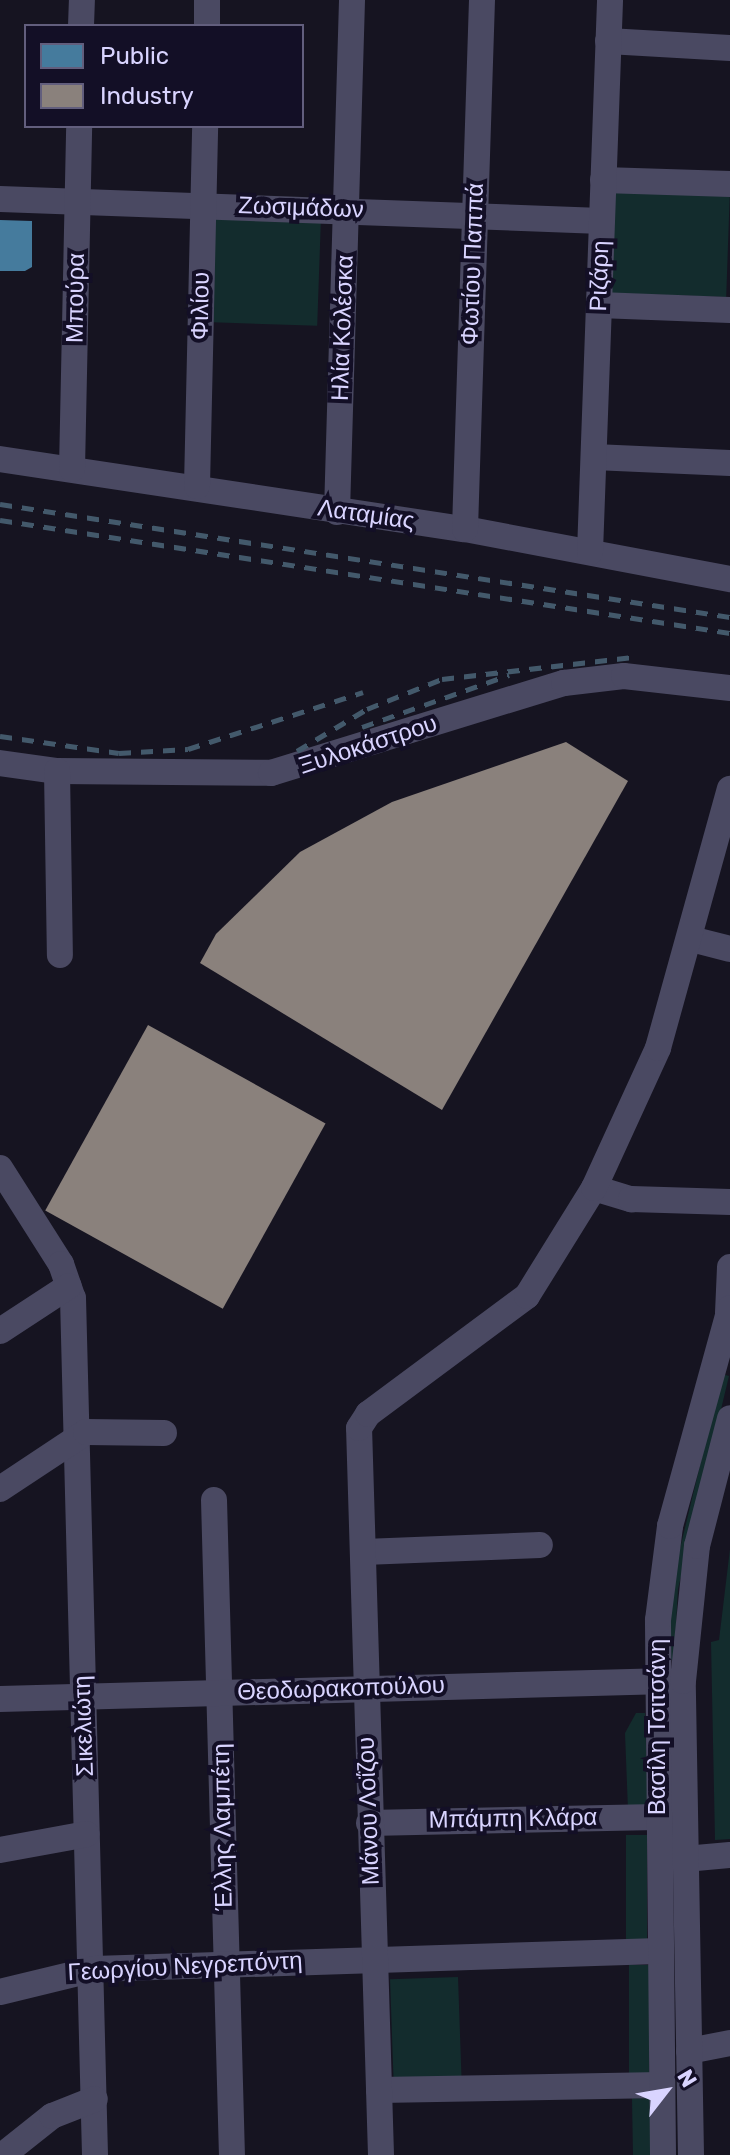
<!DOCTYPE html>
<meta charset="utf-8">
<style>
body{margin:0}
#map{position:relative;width:730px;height:2155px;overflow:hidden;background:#161421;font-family:Rubik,sans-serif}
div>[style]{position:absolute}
.green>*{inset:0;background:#132c2d;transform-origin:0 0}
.public>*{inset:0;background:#457b9d}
.industry>*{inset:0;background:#8a817c;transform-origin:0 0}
.minor>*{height:26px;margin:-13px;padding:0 13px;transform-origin:13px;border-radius:13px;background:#4a4962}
.rail>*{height:5px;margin-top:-2.5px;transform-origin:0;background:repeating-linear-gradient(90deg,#43596b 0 12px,transparent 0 22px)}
span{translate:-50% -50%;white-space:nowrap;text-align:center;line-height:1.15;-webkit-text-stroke:8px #130f26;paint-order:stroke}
.street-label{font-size:24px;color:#d9d4ff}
.legend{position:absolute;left:24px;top:24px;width:280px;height:104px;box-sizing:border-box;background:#130f26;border:2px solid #625e7d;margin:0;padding:10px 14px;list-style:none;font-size:24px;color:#d9d4ff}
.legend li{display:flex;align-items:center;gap:16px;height:40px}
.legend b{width:40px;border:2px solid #625e7d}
.north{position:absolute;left:626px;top:2051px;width:80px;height:80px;-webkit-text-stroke:6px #130f26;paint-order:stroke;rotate:59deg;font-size:22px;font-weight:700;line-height:32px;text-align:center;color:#d9d4ff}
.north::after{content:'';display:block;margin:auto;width:28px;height:36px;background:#d9d4ff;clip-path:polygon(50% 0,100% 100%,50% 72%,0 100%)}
</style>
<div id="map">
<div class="green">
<div style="left:612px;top:186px;width:118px;height:107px;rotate:2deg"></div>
<div style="left:209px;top:215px;width:112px;height:107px;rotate:2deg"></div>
<div style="clip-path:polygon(722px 1374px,729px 1376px,678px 1589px,674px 1660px,667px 1660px,670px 1590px)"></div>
<div style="clip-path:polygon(730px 1549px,730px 1839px,715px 1840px,711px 1642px,719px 1640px)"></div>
<div style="clip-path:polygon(636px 1713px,645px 1713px,648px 1810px,628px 1810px,625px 1733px)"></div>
<div style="left:626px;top:1835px;width:21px;height:115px"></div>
<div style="left:629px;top:1965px;width:20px;height:115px"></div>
<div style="left:458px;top:1977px;width:102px;height:68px;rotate:88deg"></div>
<div style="left:653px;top:2098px;width:57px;height:21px;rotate:89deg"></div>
</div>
<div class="public">
<div style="clip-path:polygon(0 220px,32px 221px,32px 267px,25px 271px,0 271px)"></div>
</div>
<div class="industry">
<div style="clip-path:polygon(566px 742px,628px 781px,442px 1110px,200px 963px,216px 934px,300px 852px,392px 802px)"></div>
<div style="left:148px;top:1025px;width:203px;height:212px;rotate:29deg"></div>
</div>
<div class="minor">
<div style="left:81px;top:26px;width:26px;rotate:-88deg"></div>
<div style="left:207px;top:26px;width:26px;rotate:-90deg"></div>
<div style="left:608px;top:41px;width:122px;rotate:3.3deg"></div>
<div style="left:603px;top:180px;width:127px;rotate:1.8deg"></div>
<div style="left:0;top:199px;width:602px;rotate:2.09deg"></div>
<div style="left:599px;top:305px;width:131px;rotate:2.2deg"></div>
<div style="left:594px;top:457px;width:136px;rotate:2.5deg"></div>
<div style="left:0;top:459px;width:470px;rotate:8.6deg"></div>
<div style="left:465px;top:529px;width:270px;rotate:10.7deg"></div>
<div style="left:72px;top:469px;width:343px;rotate:-88.8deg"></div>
<div style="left:197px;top:486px;width:360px;rotate:-88.7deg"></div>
<div style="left:337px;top:512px;width:512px;rotate:-88.32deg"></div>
<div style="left:465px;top:529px;width:529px;rotate:-88.16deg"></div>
<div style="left:590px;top:552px;width:552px;rotate:-87.92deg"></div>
<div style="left:0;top:763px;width:58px;rotate:8deg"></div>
<div style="left:57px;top:771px;width:214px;rotate:0.5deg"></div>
<div style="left:271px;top:773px;width:307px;rotate:-17.1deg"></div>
<div style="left:564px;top:683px;width:60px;rotate:-6.7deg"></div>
<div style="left:624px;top:676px;width:107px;rotate:6.5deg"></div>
<div style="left:57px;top:771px;width:184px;rotate:89.1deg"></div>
<div style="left:691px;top:939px;width:40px;rotate:14.4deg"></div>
<div style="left:0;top:1168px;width:114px;rotate:57.6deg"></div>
<div style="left:61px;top:1264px;width:36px;rotate:71deg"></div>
<div style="left:73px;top:1298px;width:857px;rotate:88.53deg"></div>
<div style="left:594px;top:1188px;width:39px;rotate:17deg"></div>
<div style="left:631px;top:1199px;width:99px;rotate:1.7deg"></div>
<div style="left:728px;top:1313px;width:46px;rotate:-87.5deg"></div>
<div style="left:0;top:1331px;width:82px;rotate:-33.1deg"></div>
<div style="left:0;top:1489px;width:103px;rotate:-33.5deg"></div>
<div style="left:86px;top:1432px;width:78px;rotate:0.7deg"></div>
<div style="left:214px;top:1500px;width:655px;rotate:88.43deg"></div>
<div style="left:364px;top:1552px;width:176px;rotate:-2.3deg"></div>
<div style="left:0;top:1699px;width:668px;rotate:-1.54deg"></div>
<div style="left:369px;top:1823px;width:288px;rotate:-1.2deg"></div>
<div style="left:0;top:1850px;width:88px;rotate:-10.4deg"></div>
<div style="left:685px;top:1859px;width:45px;rotate:-5.1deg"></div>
<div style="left:0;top:1992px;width:97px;rotate:-13.7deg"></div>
<div style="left:94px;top:1969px;width:565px;rotate:-1.82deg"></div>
<div style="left:689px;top:2051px;width:42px;rotate:-11deg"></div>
<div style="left:379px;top:2090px;width:282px;rotate:-1deg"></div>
<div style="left:3px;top:2155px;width:63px;rotate:-38.5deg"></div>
<div style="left:52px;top:2116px;width:46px;rotate:-21.6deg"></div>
<div style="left:381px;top:2155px;width:727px;rotate:-91.73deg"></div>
<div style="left:359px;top:1428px;width:17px;rotate:-57deg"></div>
<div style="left:368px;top:1414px;width:198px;rotate:-36.6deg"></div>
<div style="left:527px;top:1296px;width:127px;rotate:-58.2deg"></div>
<div style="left:594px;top:1188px;width:154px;rotate:-65.4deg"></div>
<div style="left:658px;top:1048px;width:269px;rotate:-74.5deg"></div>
<div style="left:663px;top:2155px;width:535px;rotate:-90.54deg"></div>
<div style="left:658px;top:1620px;width:95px;rotate:-82.7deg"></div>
<div style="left:670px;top:1526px;width:226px;rotate:-74.6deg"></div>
<div style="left:691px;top:2155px;width:474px;rotate:-91deg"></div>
<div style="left:683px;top:1681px;width:136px;rotate:-84.1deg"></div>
<div style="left:697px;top:1546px;width:132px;rotate:-75.5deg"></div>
</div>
<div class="rail">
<div style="left:0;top:504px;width:739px;rotate:8.8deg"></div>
<div style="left:0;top:520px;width:739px;rotate:8.8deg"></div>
<div style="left:362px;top:727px;width:156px;rotate:-19.5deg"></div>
<div style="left:0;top:736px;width:120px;rotate:8.1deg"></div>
<div style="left:119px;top:753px;width:69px;rotate:-3.3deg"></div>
<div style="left:188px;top:749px;width:184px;rotate:-18deg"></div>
<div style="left:297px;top:751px;width:82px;rotate:-31deg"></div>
<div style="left:367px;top:709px;width:81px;rotate:-21.8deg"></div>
<div style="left:442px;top:679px;width:190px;rotate:-6.6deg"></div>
</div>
<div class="street-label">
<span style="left:301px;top:208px;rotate:2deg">Ζωσιμάδων</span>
<span style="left:473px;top:264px;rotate:-88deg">Φωτίου Παππά</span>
<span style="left:600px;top:276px;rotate:-88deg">Ριζάρη</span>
<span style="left:76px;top:298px;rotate:-89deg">Μπούρα</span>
<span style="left:201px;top:306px;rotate:-89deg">Φιλίου</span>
<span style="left:343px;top:328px;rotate:-88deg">Ηλία Κολέσκα</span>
<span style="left:366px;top:515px;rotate:8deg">Λαταμίας</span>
<span style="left:368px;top:745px;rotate:-18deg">Ξυλοκάστρου</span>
<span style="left:341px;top:1689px;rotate:-2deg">Θεοδωρακοπούλου</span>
<span style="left:84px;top:1726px;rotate:-92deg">Σικελιώτη</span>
<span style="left:658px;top:1727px;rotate:-90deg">Βασίλη Τσιτσάνη</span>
<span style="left:369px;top:1811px;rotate:-92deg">Μάνου Λοΐζου</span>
<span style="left:513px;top:1819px;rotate:-1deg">Μπάμπη Κλάρα</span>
<span style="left:223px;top:1827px;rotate:-91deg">Έλλης Λαμπέτη</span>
<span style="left:185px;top:1967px;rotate:-3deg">Γεωργίου Νεγρεπόντη</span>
</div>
<ul class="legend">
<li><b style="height:22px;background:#457b9d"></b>Public</li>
<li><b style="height:22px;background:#8a817c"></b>Industry</li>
</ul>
<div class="north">N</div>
</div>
